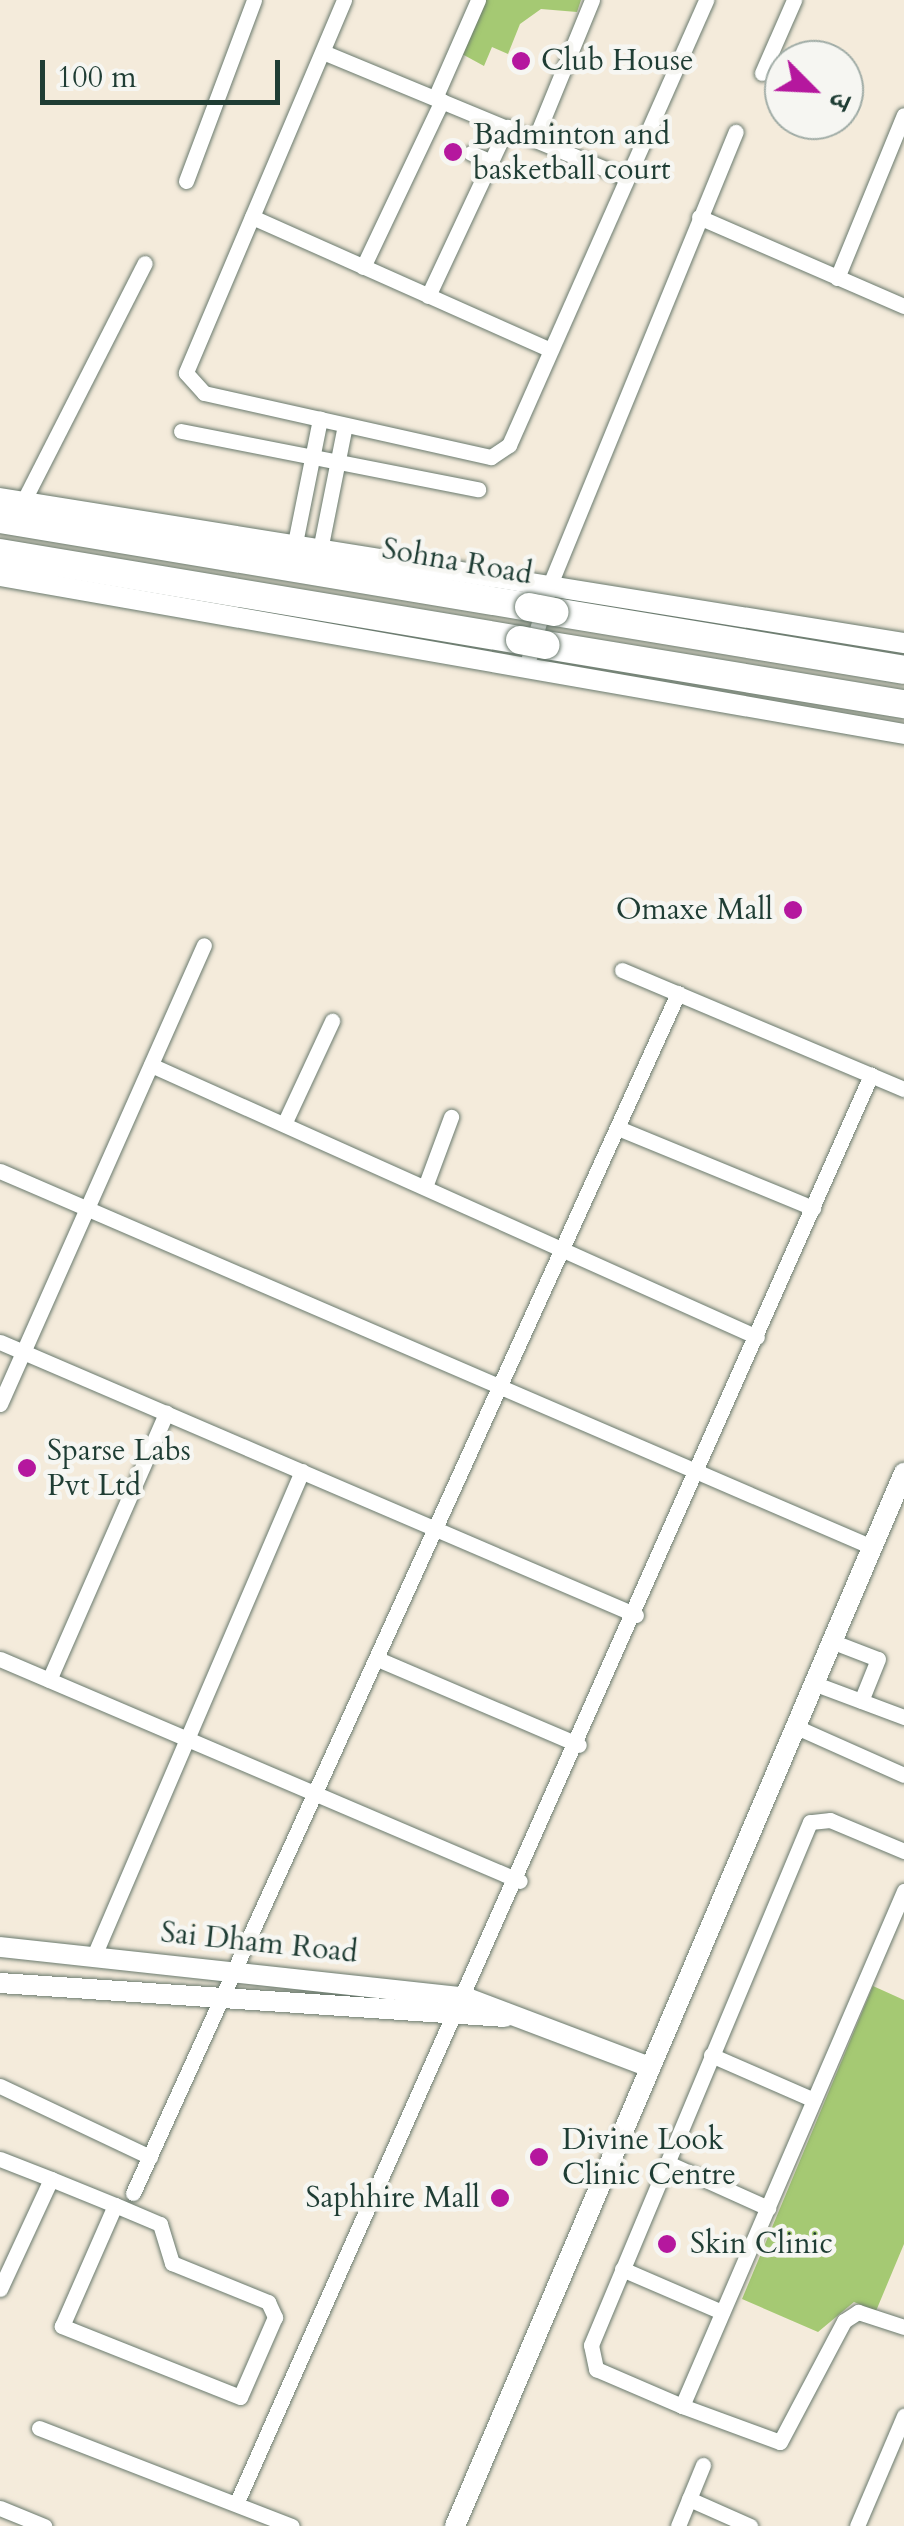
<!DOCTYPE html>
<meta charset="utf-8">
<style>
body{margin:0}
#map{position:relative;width:904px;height:2526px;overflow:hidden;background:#f4ebdb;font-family:Cardo,"Noto Serif Devanagari",serif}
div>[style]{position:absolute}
.green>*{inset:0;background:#a5c973}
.roads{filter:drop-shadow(0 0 2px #6a7a6e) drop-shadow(0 0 2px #6a7a6e)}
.street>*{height:15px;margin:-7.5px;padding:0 7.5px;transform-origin:7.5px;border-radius:7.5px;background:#fff}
.secondary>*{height:20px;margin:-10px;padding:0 10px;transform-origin:10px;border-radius:10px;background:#fff}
.highway>*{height:28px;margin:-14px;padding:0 14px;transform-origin:14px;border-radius:14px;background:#fff}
.bridges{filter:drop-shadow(0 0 2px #6a7a6e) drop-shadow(0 0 2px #6a7a6e)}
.highway-bridge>*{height:28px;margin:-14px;padding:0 14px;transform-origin:14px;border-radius:14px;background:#fff}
.dots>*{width:28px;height:28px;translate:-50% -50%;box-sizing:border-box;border:5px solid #f6f6f2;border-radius:50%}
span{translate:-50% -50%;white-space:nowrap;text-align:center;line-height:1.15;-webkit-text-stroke:9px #f6f6f2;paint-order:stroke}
.poi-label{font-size:30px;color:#1f3d34}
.left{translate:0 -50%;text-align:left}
.right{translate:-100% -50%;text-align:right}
.street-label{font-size:30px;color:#1f3d34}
.north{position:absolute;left:764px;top:40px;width:100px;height:100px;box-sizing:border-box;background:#f6f6f2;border:2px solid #a0aca6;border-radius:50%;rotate:114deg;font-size:28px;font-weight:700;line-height:40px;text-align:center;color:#1f3d34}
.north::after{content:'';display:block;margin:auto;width:35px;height:45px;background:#b5179e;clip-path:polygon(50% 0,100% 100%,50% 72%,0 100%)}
.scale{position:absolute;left:40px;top:60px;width:240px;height:45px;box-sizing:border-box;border:5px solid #1f3d34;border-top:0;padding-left:12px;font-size:30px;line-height:35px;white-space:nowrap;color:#1f3d34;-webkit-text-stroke:8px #f6f6f2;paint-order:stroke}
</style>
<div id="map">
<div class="green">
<div style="clip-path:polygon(486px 0,581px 0,577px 12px,541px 9px,520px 24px,508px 54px,492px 47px,484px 66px,462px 54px)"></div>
<div style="clip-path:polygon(873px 1986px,904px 2000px,904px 2244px,876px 2311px,854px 2302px,818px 2332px,742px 2299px)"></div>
</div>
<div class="roads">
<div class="street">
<div style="left:344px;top:0;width:405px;rotate:113deg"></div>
<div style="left:186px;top:373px;width:27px;rotate:48deg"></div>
<div style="left:204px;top:393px;width:294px;rotate:12.6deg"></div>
<div style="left:491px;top:457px;width:22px;rotate:-34deg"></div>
<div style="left:509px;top:445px;width:487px;rotate:-66.1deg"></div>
<div style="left:323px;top:52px;width:324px;rotate:22.5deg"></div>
<div style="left:762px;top:73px;width:80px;rotate:-66.3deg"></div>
<div style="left:435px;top:98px;width:107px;rotate:-66.3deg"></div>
<div style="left:535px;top:139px;width:150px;rotate:-67.7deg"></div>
<div style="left:471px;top:153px;width:22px;rotate:24deg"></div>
<div style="left:186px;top:181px;width:193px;rotate:-69.4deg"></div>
<div style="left:252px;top:217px;width:322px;rotate:24deg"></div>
<div style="left:699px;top:217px;width:223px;rotate:23.5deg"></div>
<div style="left:363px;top:267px;width:184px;rotate:-64.6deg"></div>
<div style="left:837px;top:278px;width:176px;rotate:-67.7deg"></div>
<div style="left:428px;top:296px;width:187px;rotate:-64.9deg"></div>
<div style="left:181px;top:431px;width:303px;rotate:11.1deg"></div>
<div style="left:23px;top:502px;width:268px;rotate:-63deg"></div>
<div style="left:294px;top:548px;width:132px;rotate:-78.6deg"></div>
<div style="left:320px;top:550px;width:127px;rotate:-78.7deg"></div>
<div style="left:526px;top:668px;width:84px;rotate:-74.1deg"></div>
<div style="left:549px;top:587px;width:492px;rotate:-67.7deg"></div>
<div style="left:622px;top:970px;width:306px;rotate:22.9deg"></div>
<div style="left:151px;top:1065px;width:664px;rotate:24.17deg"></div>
<div style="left:284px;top:1124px;width:114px;rotate:-65deg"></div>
<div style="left:618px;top:1128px;width:211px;rotate:22.3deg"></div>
<div style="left:0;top:1171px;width:950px;rotate:23.33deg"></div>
<div style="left:425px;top:1187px;width:75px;rotate:-69.6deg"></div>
<div style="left:0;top:1342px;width:692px;rotate:23.23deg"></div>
<div style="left:0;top:1404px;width:502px;rotate:-66.04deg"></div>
<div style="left:831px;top:1641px;width:50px;rotate:21deg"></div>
<div style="left:878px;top:1659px;width:45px;rotate:112deg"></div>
<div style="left:0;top:1659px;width:565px;rotate:23.12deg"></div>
<div style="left:380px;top:1660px;width:216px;rotate:23.1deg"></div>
<div style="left:49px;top:1680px;width:292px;rotate:-66.3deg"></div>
<div style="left:813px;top:1683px;width:97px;rotate:20.5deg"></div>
<div style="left:794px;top:1726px;width:120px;rotate:24deg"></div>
<div style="left:904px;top:1851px;width:80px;rotate:-157.3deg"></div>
<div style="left:830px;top:1820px;width:20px;rotate:174deg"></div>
<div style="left:810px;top:1822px;width:567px;rotate:112.72deg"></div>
<div style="left:591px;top:2345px;width:25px;rotate:78deg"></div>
<div style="left:596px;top:2369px;width:94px;rotate:23.3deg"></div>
<div style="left:682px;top:2406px;width:561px;rotate:-66.68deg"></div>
<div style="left:93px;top:1958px;width:530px;rotate:-66.77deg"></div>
<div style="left:711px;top:2055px;width:112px;rotate:23.6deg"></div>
<div style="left:0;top:2086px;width:166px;rotate:25.3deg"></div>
<div style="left:0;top:2159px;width:55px;rotate:21.4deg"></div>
<div style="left:51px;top:2179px;width:69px;rotate:22.1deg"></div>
<div style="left:115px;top:2205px;width:49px;rotate:22.9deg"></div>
<div style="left:160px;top:2224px;width:41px;rotate:72.9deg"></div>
<div style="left:172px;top:2263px;width:104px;rotate:22.1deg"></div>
<div style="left:268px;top:2302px;width:17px;rotate:65deg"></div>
<div style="left:275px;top:2317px;width:87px;rotate:113.6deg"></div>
<div style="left:240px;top:2397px;width:192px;rotate:-158.3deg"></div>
<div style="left:62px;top:2326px;width:132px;rotate:-66.3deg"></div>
<div style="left:668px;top:2163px;width:110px;rotate:24.2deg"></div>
<div style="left:133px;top:2193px;width:1318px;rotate:-65.57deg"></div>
<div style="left:622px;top:2269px;width:109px;rotate:23.3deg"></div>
<div style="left:0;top:2289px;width:121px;rotate:-65.1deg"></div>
<div style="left:682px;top:2406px;width:104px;rotate:20.2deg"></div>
<div style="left:780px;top:2442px;width:137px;rotate:-62.1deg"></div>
<div style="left:844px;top:2321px;width:17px;rotate:-33deg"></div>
<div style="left:858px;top:2312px;width:48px;rotate:18.1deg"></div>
<div style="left:39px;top:2428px;width:271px;rotate:21.2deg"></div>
<div style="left:689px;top:2499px;width:67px;rotate:23.9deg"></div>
<div style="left:236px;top:2504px;width:1564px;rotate:-66.04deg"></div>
<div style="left:0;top:2508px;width:48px;rotate:22.2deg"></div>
<div style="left:678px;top:2526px;width:66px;rotate:-67.7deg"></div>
<div style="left:857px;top:2526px;width:120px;rotate:-66.9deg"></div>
</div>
<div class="secondary">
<div style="left:0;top:498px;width:916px;rotate:9.11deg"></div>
<div style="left:0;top:576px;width:918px;rotate:9.91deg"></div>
<div style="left:0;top:1947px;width:470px;rotate:6.2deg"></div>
<div style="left:467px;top:1998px;width:196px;rotate:20.7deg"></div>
<div style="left:0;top:1983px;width:506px;rotate:3.85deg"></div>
<div style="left:455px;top:2526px;width:1145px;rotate:-66.91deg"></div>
</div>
<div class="highway">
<div style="left:0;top:519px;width:536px;rotate:9.44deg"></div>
<div style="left:0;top:553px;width:527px;rotate:9.5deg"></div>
<div style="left:555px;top:612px;width:354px;rotate:9.4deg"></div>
<div style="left:546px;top:645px;width:363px;rotate:9.4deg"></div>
</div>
</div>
<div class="bridges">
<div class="highway-bridge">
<div style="left:529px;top:607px;width:26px;rotate:11deg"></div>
<div style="left:520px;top:640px;width:26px;rotate:11deg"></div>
</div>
</div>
<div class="dots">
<div style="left:521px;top:61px;background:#b5179e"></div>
<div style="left:453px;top:152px;background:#b5179e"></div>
<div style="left:793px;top:910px;background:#b5179e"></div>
<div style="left:27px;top:1468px;background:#b5179e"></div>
<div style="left:539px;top:2157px;background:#b5179e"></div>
<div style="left:500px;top:2198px;background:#b5179e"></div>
<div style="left:667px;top:2244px;background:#b5179e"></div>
</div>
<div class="poi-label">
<span class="left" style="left:541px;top:61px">Club House</span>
<span class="left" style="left:473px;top:152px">Badminton and<br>basketball court</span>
<span class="right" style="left:773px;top:910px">Omaxe Mall</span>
<span class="left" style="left:47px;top:1468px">Sparse Labs<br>Pvt Ltd</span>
<span class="left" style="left:562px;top:2157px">Divine Look<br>Clinic Centre</span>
<span class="right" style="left:480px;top:2198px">Saphhire Mall</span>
<span class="left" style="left:690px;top:2244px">Skin Clinic</span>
</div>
<div class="street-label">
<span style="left:457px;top:562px;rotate:10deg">Sohna Road</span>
<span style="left:259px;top:1943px;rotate:6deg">Sai Dham Road</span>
</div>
<div class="north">उ</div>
<div class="scale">100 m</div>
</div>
